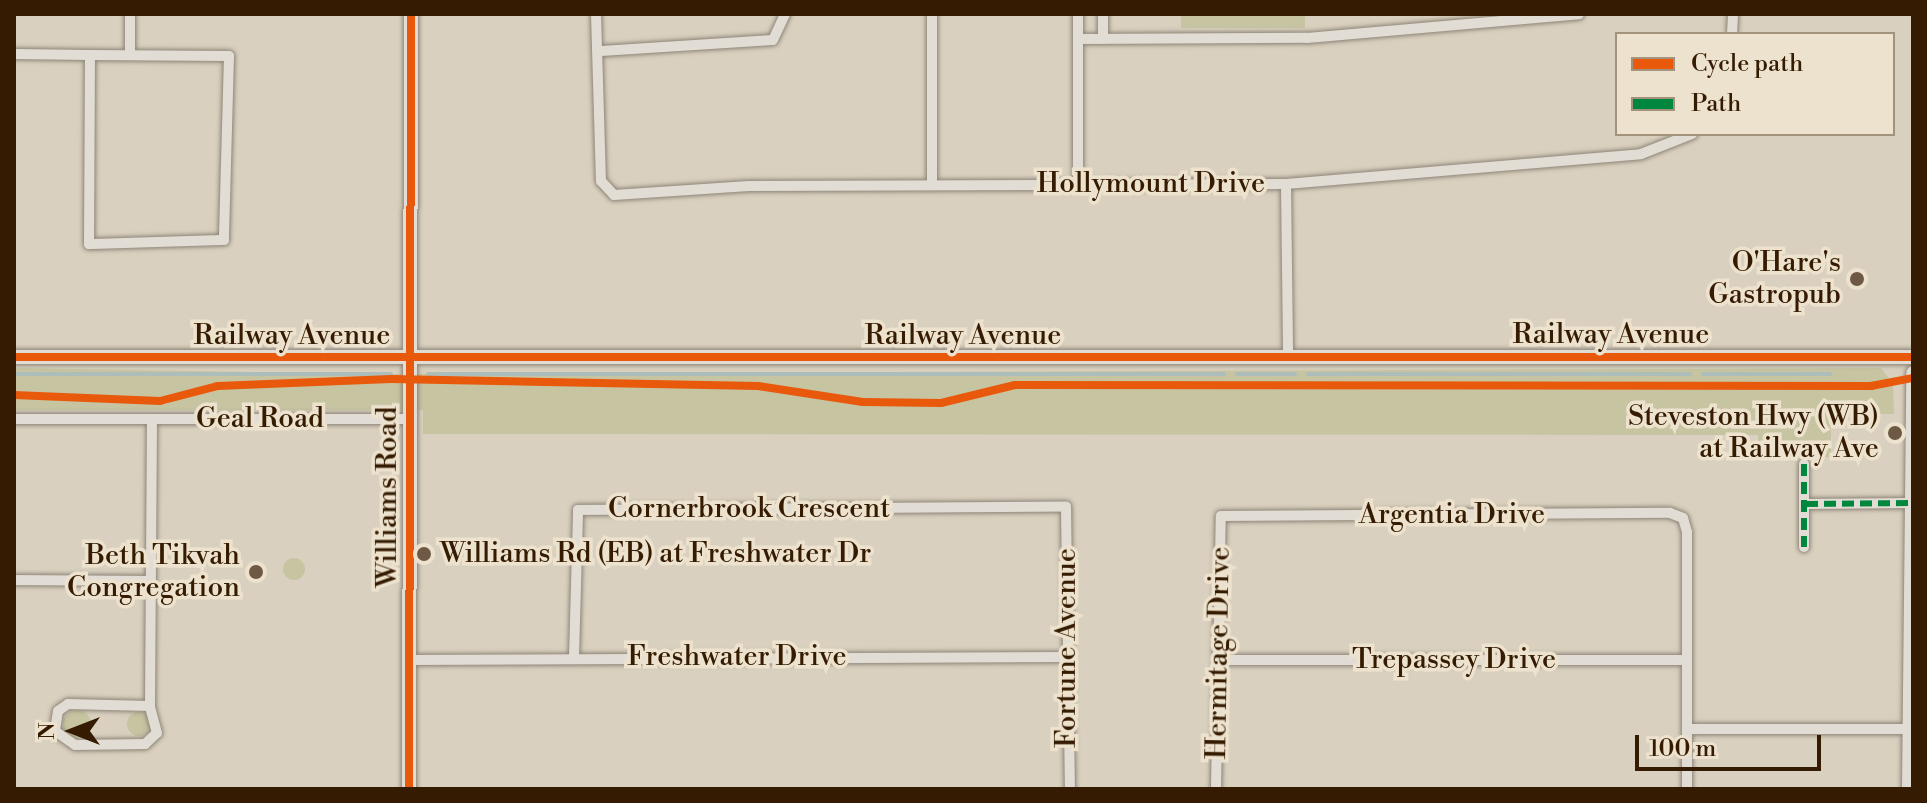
<!DOCTYPE html>
<style>
body{margin:0}
#map{position:relative;width:1927px;height:803px;overflow:hidden;background:#d9d0bf;font-family:"Libre Bodoni",serif}
div>[style]{position:absolute}
.green>*{inset:0;background:#c7c4a2;transform-origin:0 0}
.round{border-radius:50%}
.stream>*{height:4px;margin:-2px;padding:0 2px;transform-origin:2px;border-radius:2px;background:#adbdba}
.roads{filter:drop-shadow(0 0 2px #8e8578) drop-shadow(0 0 2px #8e8578)}
.street>*{height:10px;margin:-5px;padding:0 5px;transform-origin:5px;border-radius:5px;background:#e2ddd4}
.secondary>*{height:14px;margin:-7px;padding:0 7px;transform-origin:7px;border-radius:7px;background:#e2ddd4}
.quiet>*{height:6px;margin-top:-3px;transform-origin:0;background:repeating-linear-gradient(90deg,#00873e 0 12px,transparent 0 18px)}
.cycleway>*{height:8px;margin:-4px;padding:0 4px;transform-origin:4px;border-radius:4px;background:#e8590c}
.dots>*{width:22px;height:22px;translate:-50% -50%;box-sizing:border-box;border:4px solid #ede2ce;border-radius:50%}
span{translate:-50% -50%;white-space:nowrap;text-align:center;line-height:1.15;-webkit-text-stroke:7px #ede2ce;paint-order:stroke}
.street-label{font-size:28px;color:#341b01}
.poi-label{font-size:28px;color:#341b01}
.right{translate:-100% -50%;text-align:right}
.left{translate:0 -50%;text-align:left}
.frame{position:absolute;inset:0;border:16px solid #341b01;pointer-events:none}
.legend{position:absolute;left:1615px;top:32px;width:280px;height:104px;box-sizing:border-box;background:#ede2ce;border:2px solid #a3927c;margin:0;padding:10px 14px;list-style:none;font-size:24px;color:#341b01}
.legend li{display:flex;align-items:center;gap:16px;height:40px}
.legend b{width:40px;border:2px solid #a3927c}
.north{position:absolute;left:32px;top:691px;width:80px;height:80px;-webkit-text-stroke:6px #ede2ce;paint-order:stroke;rotate:270deg;font-size:22px;font-weight:700;line-height:32px;text-align:center;color:#341b01}
.north::after{content:'';display:block;margin:auto;width:28px;height:36px;background:#341b01;clip-path:polygon(50% 0,100% 100%,50% 72%,0 100%)}
.scale{position:absolute;left:1635px;top:735px;width:186px;height:36px;box-sizing:border-box;border:4px solid #341b01;border-top:0;padding-left:10px;font-size:24px;line-height:28px;white-space:nowrap;color:#341b01;-webkit-text-stroke:6px #ede2ce;paint-order:stroke}
</style>
<div id="map">
<div class="green">
<div style="left:1181px;top:14px;width:124px;height:14px"></div>
<div style="clip-path:polygon(14px 368px,383px 374px,1881px 368px,1893px 384px,1894px 414px,1831px 414px,1831px 457px,1759px 457px,1758px 435px,423px 434px,423px 410px,14px 410px)"></div>
<div class="round" style="left:283px;top:558px;width:22px;height:22px"></div>
<div class="round" style="left:63px;top:710px;width:28px;height:28px"></div>
<div class="round" style="left:127px;top:712px;width:24px;height:24px"></div>
</div>
<div class="stream">
<div style="left:14px;top:374px;width:377px"></div>
<div style="left:428px;top:374px;width:796px"></div>
<div style="left:1237px;top:374px;width:58px"></div>
<div style="left:1308px;top:374px;width:382px"></div>
<div style="left:1703px;top:374px;width:127px"></div>
</div>
<div class="roads">
<div class="street">
<div style="left:130px;top:14px;width:41px;rotate:90deg"></div>
<div style="left:596px;top:14px;width:167px;rotate:88.3deg"></div>
<div style="left:601px;top:181px;width:19px;rotate:47deg"></div>
<div style="left:614px;top:195px;width:135px;rotate:-3.8deg"></div>
<div style="left:749px;top:186px;width:537px;rotate:-0.21deg"></div>
<div style="left:1286px;top:184px;width:356px;rotate:-4.8deg"></div>
<div style="left:1641px;top:154px;width:55px;rotate:-21.4deg"></div>
<div style="left:1103px;top:14px;width:25px;rotate:90deg"></div>
<div style="left:1732px;top:34px;width:20px;rotate:-87deg"></div>
<div style="left:1078px;top:39px;width:25px;rotate:-90deg"></div>
<div style="left:601px;top:51px;width:172px;rotate:-3.7deg"></div>
<div style="left:773px;top:40px;width:29px;rotate:-65deg"></div>
<div style="left:14px;top:54px;width:76px;rotate:0.8deg"></div>
<div style="left:90px;top:55px;width:139px;rotate:0.4deg"></div>
<div style="left:229px;top:56px;width:184px;rotate:91.6deg"></div>
<div style="left:224px;top:240px;width:135px;rotate:178.3deg"></div>
<div style="left:89px;top:244px;width:189px;rotate:-89.7deg"></div>
<div style="left:1078px;top:183px;width:144px;rotate:-90deg"></div>
<div style="left:1078px;top:39px;width:229px;rotate:-0.3deg"></div>
<div style="left:1307px;top:38px;width:273px;rotate:-5deg"></div>
<div style="left:932px;top:184px;width:170px;rotate:-90deg"></div>
<div style="left:1286px;top:184px;width:174px;rotate:89.3deg"></div>
<div style="left:14px;top:419px;width:396px"></div>
<div style="left:1804px;top:464px;width:83px;rotate:90deg"></div>
<div style="left:1806px;top:504px;width:105px;rotate:-0.5deg"></div>
<div style="left:14px;top:580px;width:137px;rotate:0.4deg"></div>
<div style="left:574px;top:657px;width:147px;rotate:-88.4deg"></div>
<div style="left:578px;top:510px;width:488px;rotate:-0.4deg"></div>
<div style="left:1066px;top:507px;width:282px;rotate:89.2deg"></div>
<div style="left:409px;top:660px;width:656px;rotate:-0.26deg"></div>
<div style="left:1222px;top:660px;width:465px"></div>
<div style="left:150px;top:706px;width:82px;rotate:-178.6deg"></div>
<div style="left:68px;top:704px;width:12px;rotate:145deg"></div>
<div style="left:58px;top:711px;width:20px;rotate:99deg"></div>
<div style="left:55px;top:731px;width:24px;rotate:35deg"></div>
<div style="left:75px;top:745px;width:70px;rotate:-0.8deg"></div>
<div style="left:145px;top:744px;width:16px;rotate:-43deg"></div>
<div style="left:157px;top:733px;width:28px;rotate:-105deg"></div>
<div style="left:150px;top:706px;width:287px;rotate:-89.6deg"></div>
<div style="left:1687px;top:729px;width:222px"></div>
<div style="left:1216px;top:789px;width:273px;rotate:-89deg"></div>
<div style="left:1221px;top:516px;width:449px;rotate:-0.4deg"></div>
<div style="left:1670px;top:513px;width:14px;rotate:21deg"></div>
<div style="left:1683px;top:518px;width:15px;rotate:74deg"></div>
<div style="left:1687px;top:532px;width:257px;rotate:90deg"></div>
</div>
<div class="secondary">
<div style="left:14px;top:357px;width:1899px"></div>
<div style="left:409px;top:789px;width:775px;rotate:-89.85deg"></div>
<div style="left:1909px;top:789px;width:416px;rotate:-89.4deg"></div>
</div>
</div>
<div class="quiet">
<div style="left:1804px;top:464px;width:83px;rotate:90deg"></div>
<div style="left:1806px;top:504px;width:105px;rotate:-0.5deg"></div>
</div>
<div class="cycleway">
<div style="left:14px;top:357px;width:1899px"></div>
<div style="left:14px;top:395px;width:146px;rotate:2.4deg"></div>
<div style="left:160px;top:401px;width:60px;rotate:-14.5deg"></div>
<div style="left:218px;top:386px;width:173px;rotate:-2.3deg"></div>
<div style="left:391px;top:379px;width:367px;rotate:1.1deg"></div>
<div style="left:758px;top:386px;width:106px;rotate:8.7deg"></div>
<div style="left:863px;top:402px;width:78px;rotate:0.7deg"></div>
<div style="left:941px;top:403px;width:76px;rotate:-13.7deg"></div>
<div style="left:1015px;top:385px;width:856px;rotate:0.07deg"></div>
<div style="left:1871px;top:386px;width:43px;rotate:-10.8deg"></div>
<div style="left:409px;top:789px;width:775px;rotate:-89.85deg"></div>
</div>
<div class="dots">
<div style="left:1857px;top:279px;background:#6e5a44"></div>
<div style="left:1895px;top:433px;background:#6e5a44"></div>
<div style="left:424px;top:554px;background:#6e5a44"></div>
<div style="left:256px;top:572px;background:#6e5a44"></div>
</div>
<div class="street-label">
<span style="left:1151px;top:184px">Hollymount Drive</span>
<span style="left:1611px;top:335px">Railway Avenue</span>
<span style="left:292px;top:336px">Railway Avenue</span>
<span style="left:963px;top:336px">Railway Avenue</span>
<span style="left:260px;top:419px">Geal Road</span>
<span style="left:388px;top:497px;rotate:-90deg">Williams Road</span>
<span style="left:749px;top:509px">Cornerbrook Crescent</span>
<span style="left:1452px;top:515px">Argentia Drive</span>
<span style="left:1067px;top:648px;rotate:-90deg">Fortune Avenue</span>
<span style="left:1219px;top:653px;rotate:-89deg">Hermitage Drive</span>
<span style="left:737px;top:657px">Freshwater Drive</span>
<span style="left:1454px;top:660px">Trepassey Drive</span>
</div>
<div class="poi-label">
<span class="right" style="left:1841px;top:279px">O'Hare's<br>Gastropub</span>
<span class="right" style="left:1879px;top:433px">Steveston Hwy (WB)<br>at Railway Ave</span>
<span class="left" style="left:440px;top:554px">Williams Rd (EB) at Freshwater Dr</span>
<span class="right" style="left:240px;top:572px">Beth Tikvah<br>Congregation</span>
</div>
<div class="frame"></div>
<ul class="legend">
<li><b style="height:10px;background:#e8590c"></b>Cycle path</li>
<li><b style="height:10px;background:#00873e"></b>Path</li>
</ul>
<div class="north">N</div>
<div class="scale">100 m</div>
</div>
